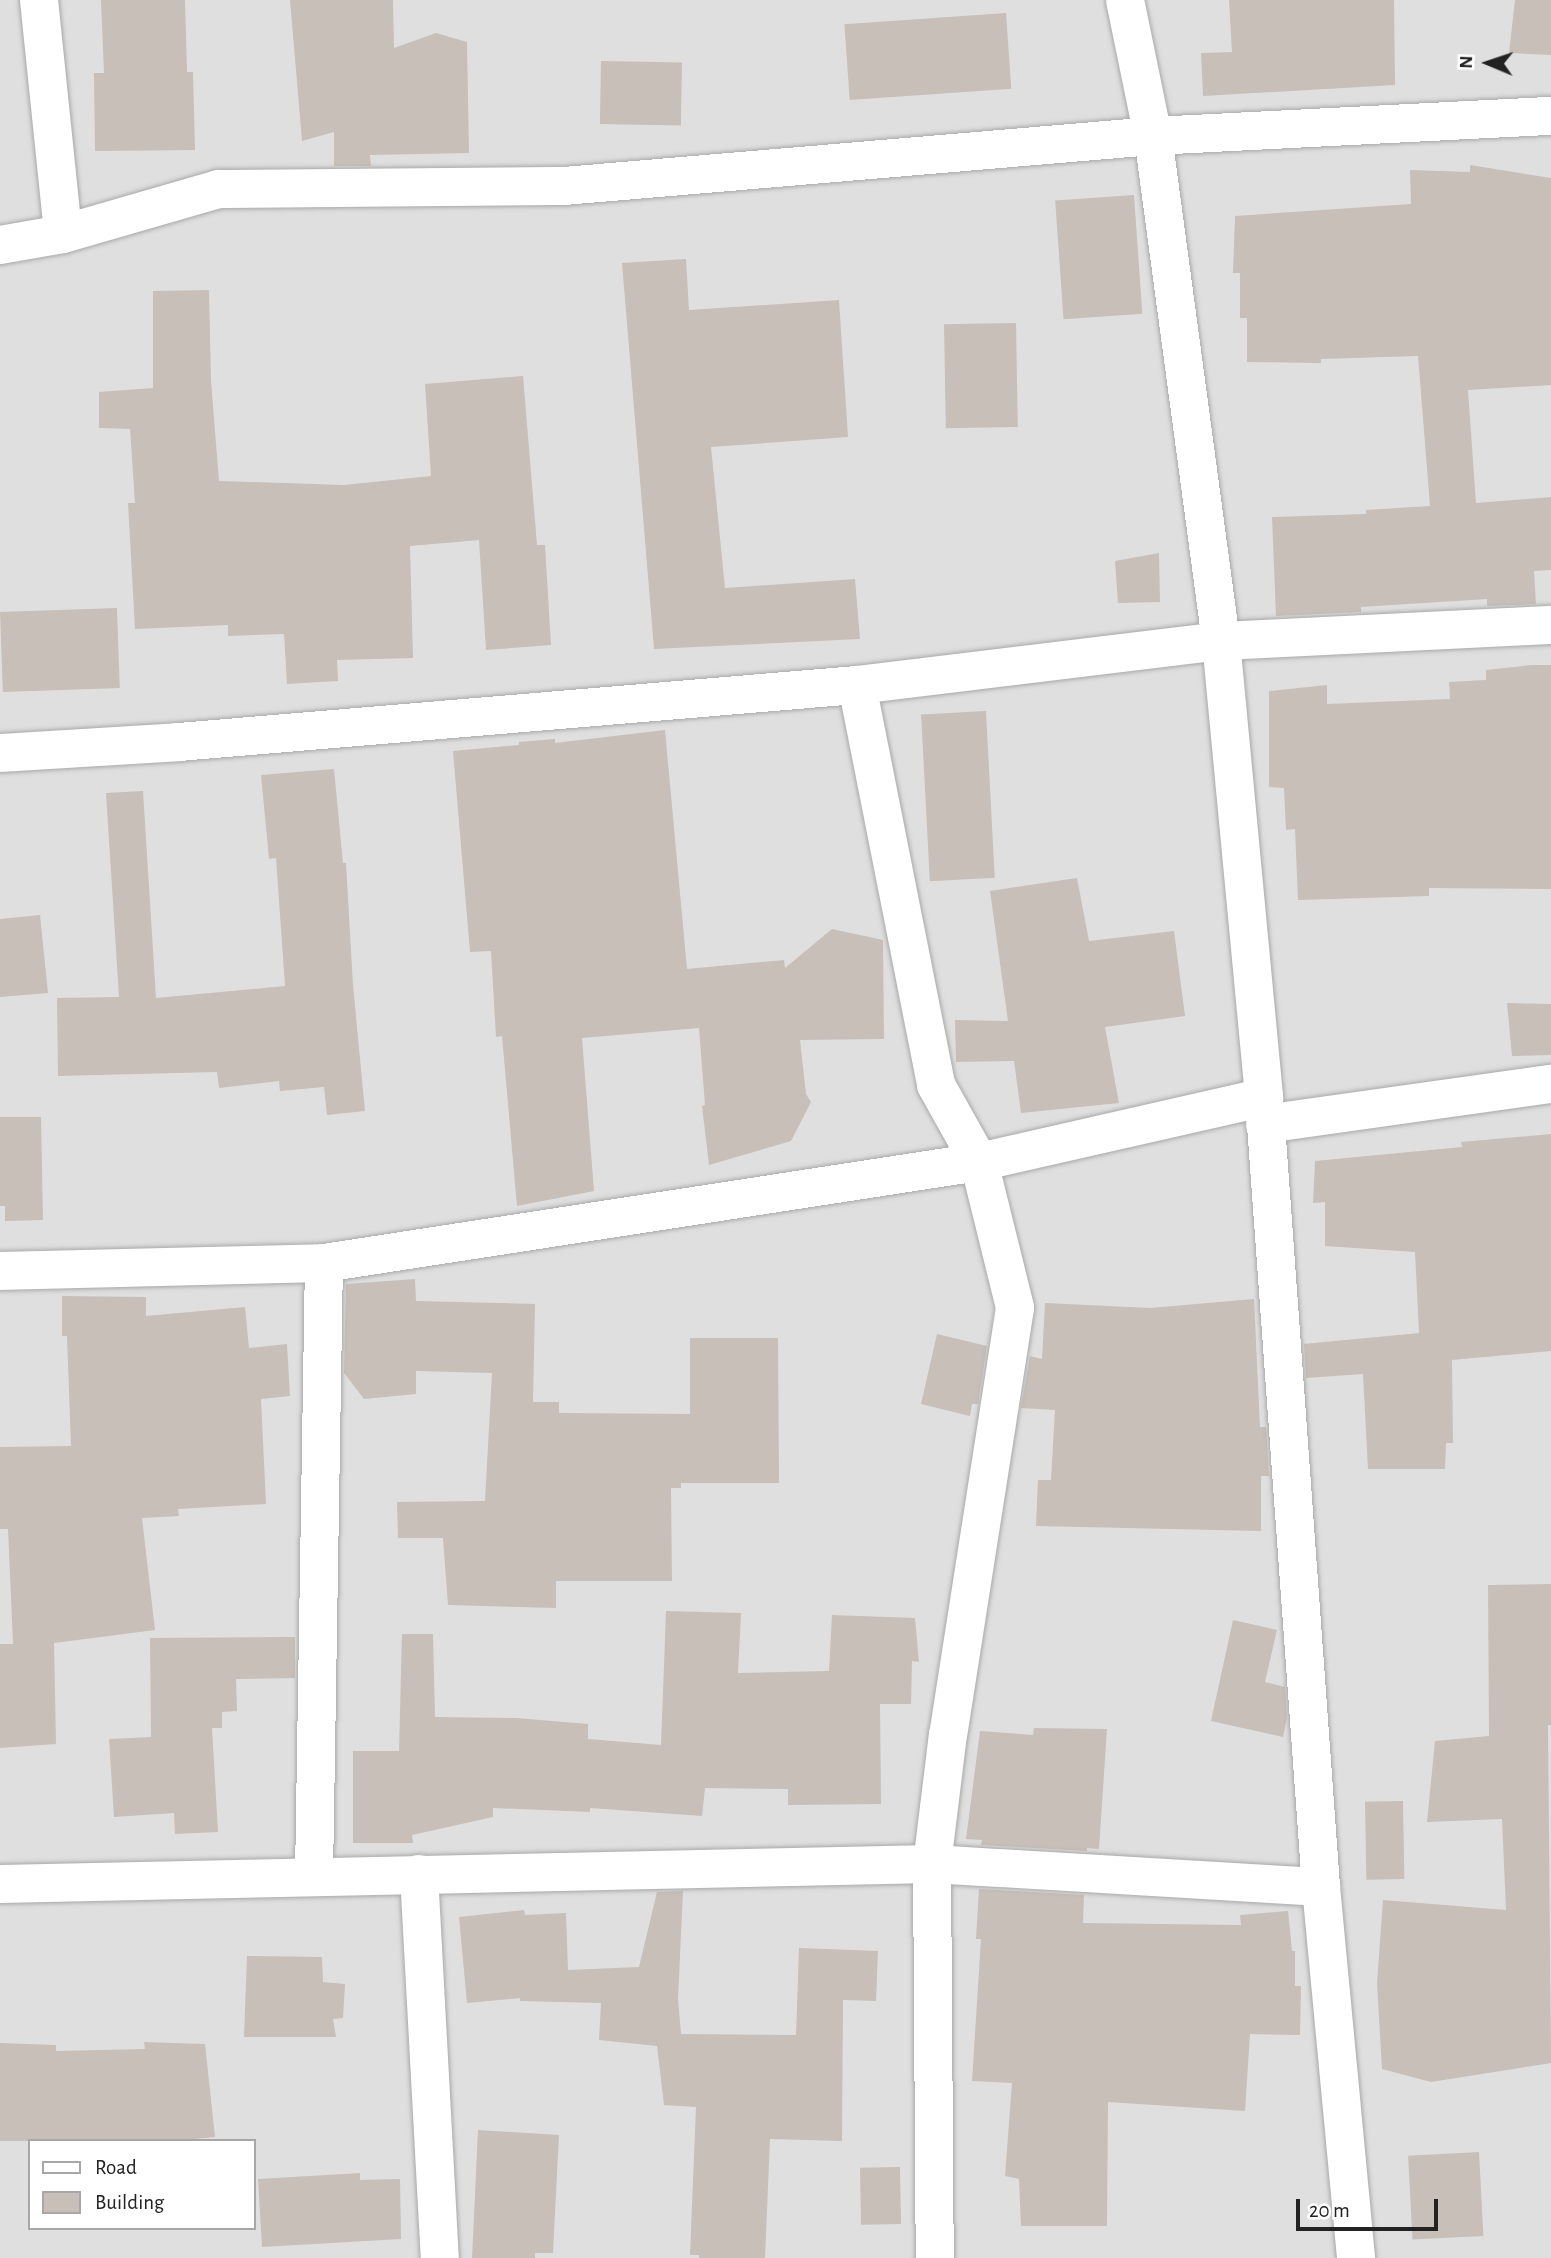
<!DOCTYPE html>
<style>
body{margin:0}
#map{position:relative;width:1551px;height:2258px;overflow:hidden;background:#f2efe9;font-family:"Alegreya Sans",sans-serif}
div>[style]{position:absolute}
.residential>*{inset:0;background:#e0dfdf}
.building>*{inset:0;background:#c7bfb8;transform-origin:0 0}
.roads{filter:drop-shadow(0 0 2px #a9a9a9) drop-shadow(0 0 2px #a9a9a9)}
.minor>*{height:38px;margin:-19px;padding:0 19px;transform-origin:19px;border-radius:19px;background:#fff}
span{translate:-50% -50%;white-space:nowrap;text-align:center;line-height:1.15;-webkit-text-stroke:7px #fff;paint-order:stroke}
.legend{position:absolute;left:28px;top:2139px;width:228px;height:91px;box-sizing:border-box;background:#fff;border:2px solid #a7a7a7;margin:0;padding:9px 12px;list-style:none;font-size:21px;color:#222}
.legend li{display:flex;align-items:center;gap:14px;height:35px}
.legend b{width:35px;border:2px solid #a7a7a7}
.north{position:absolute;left:1453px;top:28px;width:70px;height:70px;-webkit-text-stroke:5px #fff;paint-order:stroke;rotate:272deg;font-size:19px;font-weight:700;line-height:28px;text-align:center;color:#222}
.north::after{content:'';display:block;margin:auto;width:24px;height:32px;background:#222;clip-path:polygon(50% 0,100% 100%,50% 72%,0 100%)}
.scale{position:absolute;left:1296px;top:2199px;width:142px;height:32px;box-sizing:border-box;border:4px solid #222;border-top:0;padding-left:9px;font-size:21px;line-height:24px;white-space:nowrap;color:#222;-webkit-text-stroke:5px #fff;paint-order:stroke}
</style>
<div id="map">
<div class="residential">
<div style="clip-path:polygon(evenodd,0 0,1551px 0,1551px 2258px,0 2258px,0 0,30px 2141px,254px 2141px,254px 2228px,30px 2228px,30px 2141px)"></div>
</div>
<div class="building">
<div style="clip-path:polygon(101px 0,185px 0,187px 72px,193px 72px,195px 150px,95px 151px,94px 73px,104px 73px)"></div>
<div style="clip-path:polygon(290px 0,393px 0,394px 48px,436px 33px,467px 42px,469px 153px,370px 155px,371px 166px,334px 166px,334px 132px,302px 141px)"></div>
<div style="clip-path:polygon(1229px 0,1394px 0,1395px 85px,1203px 96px,1201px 53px,1232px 52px)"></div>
<div style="clip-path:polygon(1515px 0,1551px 0,1551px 55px,1509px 53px)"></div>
<div style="left:1006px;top:13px;width:76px;height:162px;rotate:86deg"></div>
<div style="left:601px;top:61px;width:81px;height:63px;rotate:1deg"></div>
<div style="clip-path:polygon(1470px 165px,1551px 178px,1551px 385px,1468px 390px,1476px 503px,1551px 497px,1551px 570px,1534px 571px,1536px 604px,1487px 606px,1487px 599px,1361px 607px,1361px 612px,1276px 616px,1272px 517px,1366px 514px,1366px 510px,1430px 506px,1418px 356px,1321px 359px,1321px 363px,1247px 362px,1247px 318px,1240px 318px,1240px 273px,1233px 273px,1235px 216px,1411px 204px,1410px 170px,1470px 172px)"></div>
<div style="left:1134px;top:195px;width:119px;height:79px;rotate:86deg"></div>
<div style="clip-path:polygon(686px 259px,689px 310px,839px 300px,848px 437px,711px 447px,725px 588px,855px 579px,860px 639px,654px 649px,622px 263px)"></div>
<div style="clip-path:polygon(209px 290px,211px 381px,219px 481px,344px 485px,431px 476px,425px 384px,523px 376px,537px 545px,545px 545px,551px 645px,486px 650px,479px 540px,410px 546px,413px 658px,337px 660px,338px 681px,287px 684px,284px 634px,228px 636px,228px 625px,135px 629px,128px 503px,135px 503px,130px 429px,99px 428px,99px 392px,153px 388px,153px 291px)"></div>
<div style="left:1016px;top:323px;width:104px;height:72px;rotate:89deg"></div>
<div style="clip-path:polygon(1159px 553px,1160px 602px,1118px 603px,1115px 561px)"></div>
<div style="left:117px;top:608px;width:80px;height:117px;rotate:88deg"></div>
<div style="clip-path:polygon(1532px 665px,1551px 665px,1551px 889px,1429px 888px,1429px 896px,1298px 900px,1295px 829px,1286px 830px,1284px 788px,1269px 787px,1269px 691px,1327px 685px,1327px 704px,1450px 699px,1449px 682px,1486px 680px,1486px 670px)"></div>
<div style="left:986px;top:711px;width:167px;height:65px;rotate:87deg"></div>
<div style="clip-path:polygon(665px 730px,687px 969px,784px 960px,785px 968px,832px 929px,883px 940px,884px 1039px,800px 1040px,806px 1094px,811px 1102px,791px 1141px,709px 1165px,702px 1106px,705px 1105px,699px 1028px,582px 1038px,594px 1191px,517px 1206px,502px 1036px,496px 1037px,491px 951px,470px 952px,453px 751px,519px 745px,519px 742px,555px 739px,555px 743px)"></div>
<div style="clip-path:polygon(334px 769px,343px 863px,346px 863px,353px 985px,365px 1111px,327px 1115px,324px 1087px,280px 1091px,279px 1081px,219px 1088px,217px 1072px,58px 1076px,57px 998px,119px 997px,106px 793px,143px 791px,156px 998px,285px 986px,276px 858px,269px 859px,261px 775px)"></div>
<div style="clip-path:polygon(1077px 878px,1089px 941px,1174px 931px,1185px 1016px,1105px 1027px,1119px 1103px,1021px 1113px,1014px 1061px,956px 1062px,955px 1020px,1008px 1021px,990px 891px)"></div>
<div style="clip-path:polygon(40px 915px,48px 993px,0 997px,0 919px)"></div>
<div style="clip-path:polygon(1507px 1003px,1551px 1004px,1551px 1055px,1512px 1056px)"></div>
<div style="clip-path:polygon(0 1117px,41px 1117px,43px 1220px,5px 1221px,5px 1206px,0 1206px)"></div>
<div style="clip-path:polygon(1551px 1134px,1551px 1351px,1452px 1360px,1453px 1443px,1446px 1443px,1445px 1469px,1368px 1469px,1363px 1374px,1306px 1378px,1304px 1344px,1419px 1333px,1415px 1252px,1325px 1246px,1325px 1202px,1313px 1203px,1315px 1161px,1462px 1147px,1461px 1142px)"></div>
<div style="clip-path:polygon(415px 1279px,416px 1301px,535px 1304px,533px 1402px,559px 1402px,559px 1413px,690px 1414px,690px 1338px,778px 1338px,779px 1483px,681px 1483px,681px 1488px,671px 1488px,672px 1581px,556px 1581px,556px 1608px,448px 1605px,443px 1538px,398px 1538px,397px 1502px,485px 1501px,492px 1373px,416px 1371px,416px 1394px,364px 1399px,344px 1373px,346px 1284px)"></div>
<div style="clip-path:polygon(62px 1296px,146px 1297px,146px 1316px,245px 1307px,249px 1348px,287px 1344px,290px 1396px,261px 1399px,266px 1504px,178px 1509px,179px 1516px,142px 1518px,155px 1630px,54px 1643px,56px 1744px,0 1748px,0 1644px,13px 1644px,8px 1529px,0 1529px,0 1447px,71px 1446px,67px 1336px,62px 1336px)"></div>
<div style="clip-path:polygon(1254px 1299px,1260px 1427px,1266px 1427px,1269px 1476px,1261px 1476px,1261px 1531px,1036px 1526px,1038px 1480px,1051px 1480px,1055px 1410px,1021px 1408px,1030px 1356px,1042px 1359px,1045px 1303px,1150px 1308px)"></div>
<div style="clip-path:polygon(937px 1334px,987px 1346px,978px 1404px,972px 1404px,970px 1416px,921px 1404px)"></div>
<div style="clip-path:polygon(1551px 1584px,1551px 1725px,1548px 1725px,1551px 2063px,1431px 2082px,1382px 2069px,1377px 1983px,1383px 1900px,1506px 1910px,1502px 1819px,1427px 1822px,1435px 1741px,1489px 1736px,1488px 1585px)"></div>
<div style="clip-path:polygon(666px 1611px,741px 1613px,738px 1673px,829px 1671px,832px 1615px,915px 1618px,919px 1662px,912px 1661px,911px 1704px,880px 1704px,881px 1804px,788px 1805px,788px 1789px,705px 1788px,702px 1816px,590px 1808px,590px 1812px,493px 1808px,493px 1817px,412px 1835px,413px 1843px,353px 1843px,353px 1751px,399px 1751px,402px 1634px,433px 1634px,435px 1717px,516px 1718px,588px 1724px,588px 1739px,661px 1745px)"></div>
<div style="clip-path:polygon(1233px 1620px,1277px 1630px,1265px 1682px,1285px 1687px,1287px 1718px,1283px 1737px,1211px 1721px)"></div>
<div style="clip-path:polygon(295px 1637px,295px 1678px,236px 1679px,237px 1711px,222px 1712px,222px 1728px,212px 1728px,218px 1832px,175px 1834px,174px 1813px,114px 1817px,109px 1739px,151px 1737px,150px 1638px)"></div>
<div style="clip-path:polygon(1034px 1728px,1107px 1729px,1099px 1849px,1087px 1848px,1087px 1851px,981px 1845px,982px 1840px,966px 1839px,980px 1731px,1033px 1735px)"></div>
<div style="left:1403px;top:1801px;width:78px;height:38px;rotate:89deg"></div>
<div style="clip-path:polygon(979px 1889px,1084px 1895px,1083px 1923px,1241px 1925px,1240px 1915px,1288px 1911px,1292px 1951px,1295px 1951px,1295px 1986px,1301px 1986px,1300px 2035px,1250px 2034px,1245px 2111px,1108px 2102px,1107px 2226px,1021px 2226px,1019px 2179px,1005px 2176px,1012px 2083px,972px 2081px,981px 1939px,976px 1939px)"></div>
<div style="clip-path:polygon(683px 1891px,678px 1999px,681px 2034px,796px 2035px,799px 1948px,878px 1951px,876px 2001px,843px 2000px,842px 2141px,770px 2139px,765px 2258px,699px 2258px,699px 2255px,690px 2255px,696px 2107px,664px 2105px,657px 2046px,599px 2040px,601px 2003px,520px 2001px,520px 1998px,467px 2003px,459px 1917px,524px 1910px,525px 1915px,566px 1913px,568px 1970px,639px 1967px,657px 1892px)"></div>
<div style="clip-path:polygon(247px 1956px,322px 1957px,323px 1982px,345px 1984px,343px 2018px,333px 2019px,336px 2037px,244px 2037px)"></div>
<div style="clip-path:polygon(144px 2042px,205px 2044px,215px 2137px,175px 2141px,0 2141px,0 2043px,56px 2045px,56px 2051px,145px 2049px)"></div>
<div style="clip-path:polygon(478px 2130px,559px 2135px,553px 2253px,535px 2253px,535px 2258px,472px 2258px)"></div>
<div style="left:1479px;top:2152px;width:84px;height:71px;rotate:87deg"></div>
<div style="left:900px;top:2167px;width:57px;height:40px;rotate:89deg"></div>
<div style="clip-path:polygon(360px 2173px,360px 2180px,400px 2179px,401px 2239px,262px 2247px,258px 2179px)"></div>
</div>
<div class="roads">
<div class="minor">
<div style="left:39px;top:0;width:235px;rotate:84.1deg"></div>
<div style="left:1125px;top:0;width:139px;rotate:78.4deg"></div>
<div style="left:1153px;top:136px;width:510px;rotate:82.33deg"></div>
<div style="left:1221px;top:641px;width:458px;rotate:84.6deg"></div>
<div style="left:1264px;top:1097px;width:792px;rotate:85.87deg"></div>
<div style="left:1321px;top:1887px;width:373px;rotate:84.6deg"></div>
<div style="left:0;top:245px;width:64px;rotate:-9.9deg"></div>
<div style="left:63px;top:234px;width:162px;rotate:-16.1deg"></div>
<div style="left:219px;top:189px;width:345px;rotate:-0.5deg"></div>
<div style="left:564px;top:186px;width:591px;rotate:-4.85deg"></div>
<div style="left:1153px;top:136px;width:399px;rotate:-2.9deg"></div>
<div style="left:857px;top:685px;width:408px;rotate:78.8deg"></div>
<div style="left:936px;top:1085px;width:88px;rotate:60.8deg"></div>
<div style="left:979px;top:1162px;width:150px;rotate:76.1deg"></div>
<div style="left:1015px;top:1308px;width:431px;rotate:98.9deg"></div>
<div style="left:948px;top:1734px;width:131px;rotate:97deg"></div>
<div style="left:932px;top:1864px;width:394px;rotate:89.6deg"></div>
<div style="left:0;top:753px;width:179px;rotate:-3.5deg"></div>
<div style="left:179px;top:742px;width:680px;rotate:-4.81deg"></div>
<div style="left:857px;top:685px;width:367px;rotate:-6.9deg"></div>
<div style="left:1221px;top:641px;width:330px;rotate:-2.8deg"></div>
<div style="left:1265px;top:1124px;width:289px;rotate:-8deg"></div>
<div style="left:0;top:1271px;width:324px;rotate:-1.4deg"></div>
<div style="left:324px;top:1263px;width:663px;rotate:-8.77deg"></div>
<div style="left:979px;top:1162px;width:292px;rotate:-12.8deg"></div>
<div style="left:419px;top:1874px;width:385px;rotate:86.9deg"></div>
<div style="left:314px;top:1876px;width:613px;rotate:-89.07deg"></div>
<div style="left:0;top:1884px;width:932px;rotate:-1.23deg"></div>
<div style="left:932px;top:1864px;width:390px;rotate:3.4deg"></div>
</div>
</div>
<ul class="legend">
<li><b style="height:9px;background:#fff"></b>Road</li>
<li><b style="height:19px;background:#c7bfb8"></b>Building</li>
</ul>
<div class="north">N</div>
<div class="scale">20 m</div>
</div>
